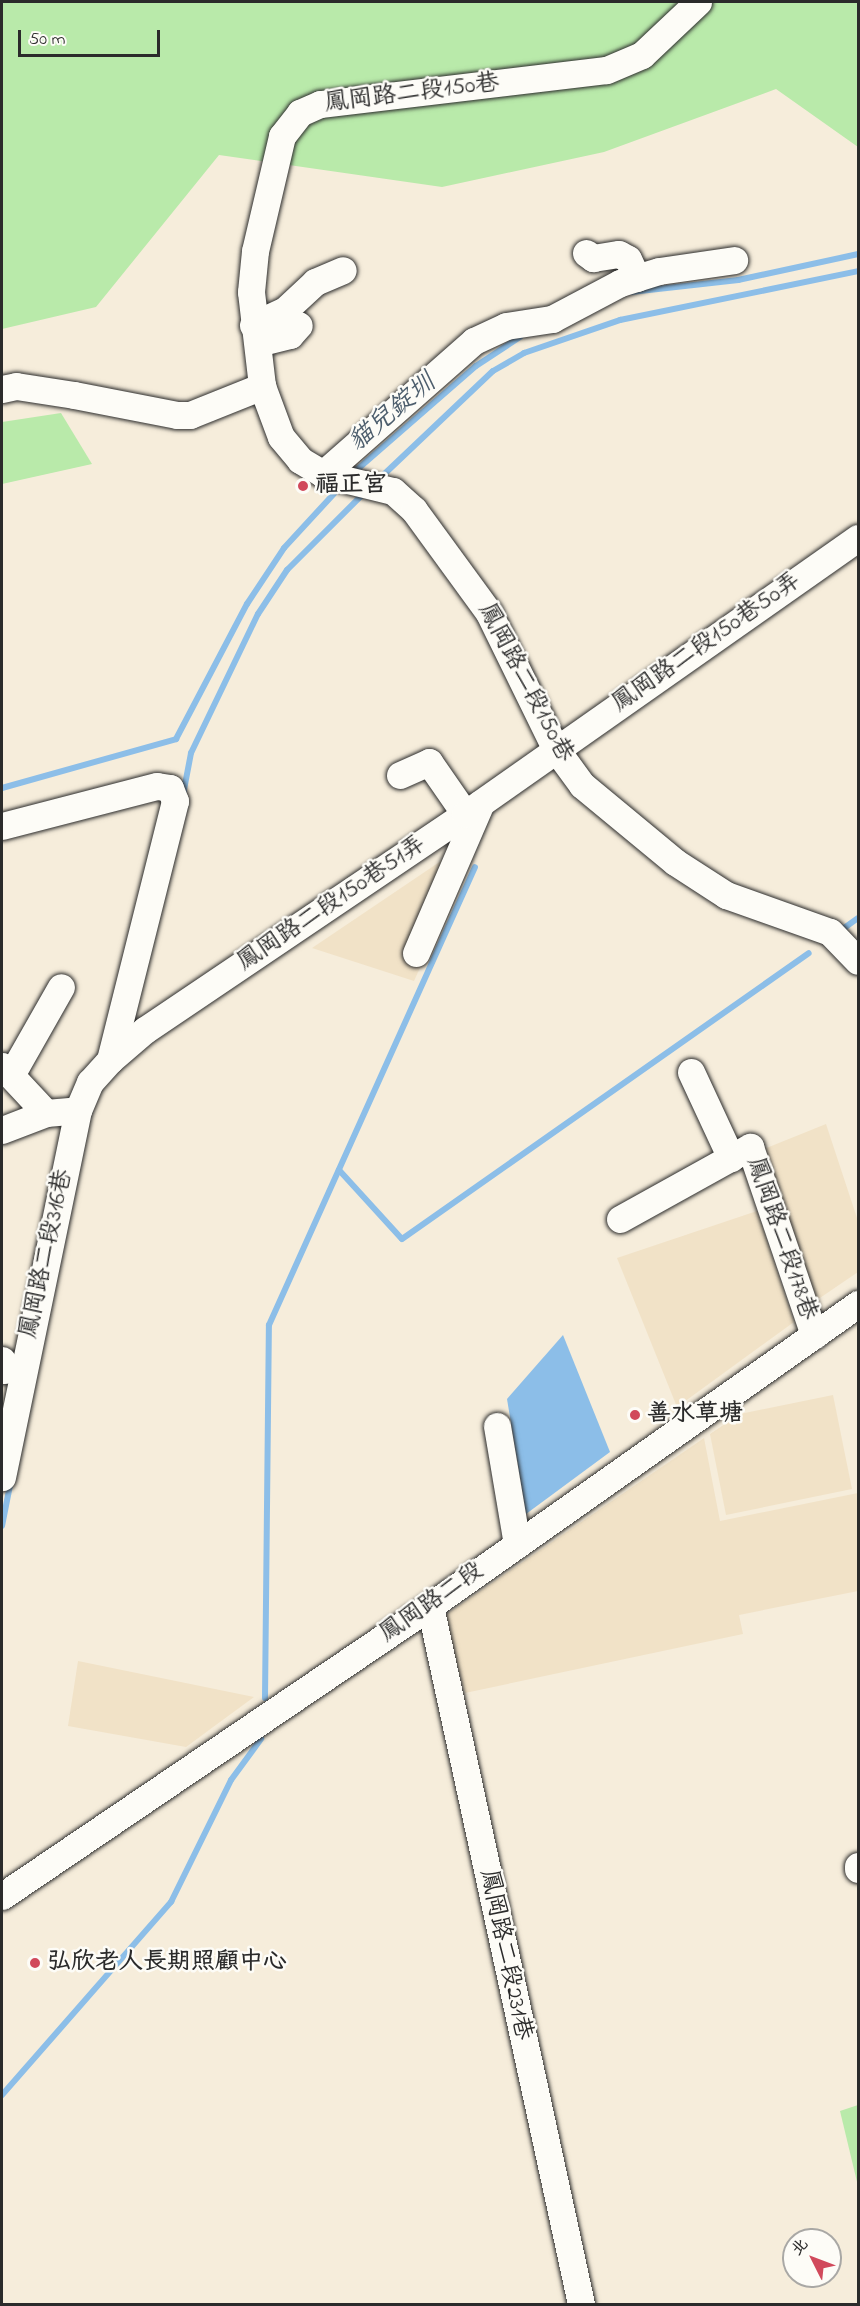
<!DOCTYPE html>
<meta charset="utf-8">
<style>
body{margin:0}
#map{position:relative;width:860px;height:2306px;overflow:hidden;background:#f6eddb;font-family:"Indie Flower","LXGW WenKai TC",sans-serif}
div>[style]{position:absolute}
.built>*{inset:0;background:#f1e2c7}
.green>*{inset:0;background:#b9eaaa}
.water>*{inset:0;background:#8cbee8}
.stream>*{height:6px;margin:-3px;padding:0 3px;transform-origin:3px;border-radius:3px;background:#8cbee8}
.roads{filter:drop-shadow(0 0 2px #2b2b2b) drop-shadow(0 0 2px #2b2b2b)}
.minor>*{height:27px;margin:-13.5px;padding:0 13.5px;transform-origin:13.5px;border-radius:13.5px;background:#fdfcf7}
.dots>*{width:16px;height:16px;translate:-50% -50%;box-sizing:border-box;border:3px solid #fdfcf7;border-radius:50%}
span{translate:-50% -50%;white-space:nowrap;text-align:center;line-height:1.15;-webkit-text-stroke:5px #fdfcf7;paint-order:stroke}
.street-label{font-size:24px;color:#2b2b2b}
.poi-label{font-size:24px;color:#2b2b2b;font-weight:700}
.left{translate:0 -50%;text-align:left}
.water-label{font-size:26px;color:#4d5e6d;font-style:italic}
.frame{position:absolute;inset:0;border:3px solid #2b2b2b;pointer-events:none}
.north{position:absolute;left:782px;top:2228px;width:60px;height:60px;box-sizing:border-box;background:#fdfcf7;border:2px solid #a9a8a5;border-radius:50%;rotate:312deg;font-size:16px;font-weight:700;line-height:24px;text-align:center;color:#2b2b2b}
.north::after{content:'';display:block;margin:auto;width:21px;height:27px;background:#d1495b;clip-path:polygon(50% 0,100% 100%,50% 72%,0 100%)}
.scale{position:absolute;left:18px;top:30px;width:142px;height:27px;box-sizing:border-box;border:3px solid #2b2b2b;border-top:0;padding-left:8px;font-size:18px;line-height:21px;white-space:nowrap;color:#2b2b2b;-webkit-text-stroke:4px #fdfcf7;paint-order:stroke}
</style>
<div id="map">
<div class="built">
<div style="clip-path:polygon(481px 834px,414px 981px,312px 948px)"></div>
<div style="clip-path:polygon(826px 1124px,858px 1221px,858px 1272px,814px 1302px,764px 1149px)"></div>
<div style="clip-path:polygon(757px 1211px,794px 1322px,677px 1407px,617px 1258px)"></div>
<div style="clip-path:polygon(833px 1395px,852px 1489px,726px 1515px,710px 1434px,740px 1414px)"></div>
<div style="clip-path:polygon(704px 1438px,720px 1521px,858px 1493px,858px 1591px,739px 1615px,743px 1634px,465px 1693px,444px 1616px)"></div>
<div style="clip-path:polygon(78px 1661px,254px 1697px,186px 1747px,68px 1726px)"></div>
</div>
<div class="green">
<div style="clip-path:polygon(2px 2px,858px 2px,858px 147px,776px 89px,604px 152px,442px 187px,219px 155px,96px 307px,2px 329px)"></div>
<div style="clip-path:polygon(61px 413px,92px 464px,2px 484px,2px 422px)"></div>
<div style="clip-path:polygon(858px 2105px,858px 2186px,840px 2111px)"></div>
</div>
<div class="water">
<div style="clip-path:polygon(563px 1335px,610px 1452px,526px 1514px,507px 1399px)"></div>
</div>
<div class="stream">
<div style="left:631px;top:292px;width:108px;rotate:-6.4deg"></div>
<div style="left:738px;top:280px;width:123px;rotate:-12.2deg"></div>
<div style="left:352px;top:474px;width:164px;rotate:-41.1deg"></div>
<div style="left:476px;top:366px;width:53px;rotate:-33.4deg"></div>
<div style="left:378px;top:480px;width:158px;rotate:-43.5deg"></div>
<div style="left:493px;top:371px;width:36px;rotate:-30deg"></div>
<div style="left:524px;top:353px;width:102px;rotate:-19deg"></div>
<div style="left:620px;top:320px;width:243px;rotate:-11.6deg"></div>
<div style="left:2px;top:788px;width:181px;rotate:-15.7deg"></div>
<div style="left:176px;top:739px;width:153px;rotate:-62.3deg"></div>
<div style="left:247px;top:604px;width:67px;rotate:-56.5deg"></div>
<div style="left:284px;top:548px;width:84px;rotate:-47.4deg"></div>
<div style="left:183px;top:795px;width:43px;rotate:-79.2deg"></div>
<div style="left:191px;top:753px;width:154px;rotate:-64.3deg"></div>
<div style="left:258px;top:614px;width:53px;rotate:-56.6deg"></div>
<div style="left:287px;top:570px;width:112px;rotate:-45deg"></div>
<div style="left:840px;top:931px;width:22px;rotate:-36deg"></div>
<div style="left:339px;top:1170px;width:93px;rotate:47.6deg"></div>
<div style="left:402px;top:1239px;width:497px;rotate:-35.1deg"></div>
<div style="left:2px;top:1526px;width:47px;rotate:-78.9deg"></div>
<div style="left:265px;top:1698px;width:373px;rotate:-89.4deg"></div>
<div style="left:269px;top:1325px;width:502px;rotate:-65.78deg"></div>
<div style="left:2px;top:2095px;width:257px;rotate:-48.8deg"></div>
<div style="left:171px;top:1902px;width:136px;rotate:-63.8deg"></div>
<div style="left:231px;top:1780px;width:51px;rotate:-53.8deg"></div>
</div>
<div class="roads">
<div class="minor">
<div style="left:698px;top:2px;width:77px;rotate:136.6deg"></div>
<div style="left:642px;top:55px;width:39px;rotate:157deg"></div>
<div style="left:606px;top:70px;width:288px;rotate:173.2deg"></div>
<div style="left:320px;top:104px;width:22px;rotate:156deg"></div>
<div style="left:300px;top:113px;width:29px;rotate:128deg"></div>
<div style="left:282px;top:136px;width:118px;rotate:103.2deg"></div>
<div style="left:255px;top:251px;width:41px;rotate:95.6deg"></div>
<div style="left:251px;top:292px;width:95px;rotate:83.3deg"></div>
<div style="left:262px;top:386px;width:54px;rotate:69.6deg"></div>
<div style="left:281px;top:437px;width:30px;rotate:50deg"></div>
<div style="left:300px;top:460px;width:27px;rotate:31deg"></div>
<div style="left:323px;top:474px;width:72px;rotate:13.7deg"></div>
<div style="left:393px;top:491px;width:28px;rotate:42deg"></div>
<div style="left:414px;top:510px;width:127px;rotate:53.9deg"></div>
<div style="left:489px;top:613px;width:150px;rotate:63.9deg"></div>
<div style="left:555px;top:748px;width:46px;rotate:53.9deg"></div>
<div style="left:582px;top:785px;width:121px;rotate:39.6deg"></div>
<div style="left:675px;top:862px;width:61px;rotate:32.9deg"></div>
<div style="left:726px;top:895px;width:110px;rotate:19.6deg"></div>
<div style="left:830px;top:932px;width:40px;rotate:46deg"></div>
<div style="left:586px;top:253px;width:9px;rotate:36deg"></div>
<div style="left:593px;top:258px;width:26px;rotate:-9deg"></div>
<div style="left:619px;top:254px;width:10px;rotate:29deg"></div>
<div style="left:628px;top:259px;width:21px;rotate:65deg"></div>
<div style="left:253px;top:325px;width:35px;rotate:-25deg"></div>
<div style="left:285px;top:310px;width:41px;rotate:-43deg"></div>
<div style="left:315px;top:282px;width:30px;rotate:-23deg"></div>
<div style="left:258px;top:343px;width:33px;rotate:-14deg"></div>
<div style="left:290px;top:335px;width:13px;rotate:-48deg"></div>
<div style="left:2px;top:389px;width:14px;rotate:-12deg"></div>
<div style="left:16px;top:386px;width:59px;rotate:8.8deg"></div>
<div style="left:74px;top:395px;width:105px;rotate:11deg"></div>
<div style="left:177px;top:415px;width:13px"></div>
<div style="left:190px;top:415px;width:78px;rotate:-21.9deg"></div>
<div style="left:323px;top:474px;width:201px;rotate:-41.4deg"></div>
<div style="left:474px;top:341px;width:35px;rotate:-25deg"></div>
<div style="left:506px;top:326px;width:47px;rotate:-8.7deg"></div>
<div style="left:552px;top:319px;width:77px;rotate:-27.9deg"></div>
<div style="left:620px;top:283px;width:41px;rotate:-17.1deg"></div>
<div style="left:659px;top:271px;width:76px;rotate:-8.3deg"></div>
<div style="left:400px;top:775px;width:32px;rotate:-24deg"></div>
<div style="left:429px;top:762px;width:63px;rotate:55.3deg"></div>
<div style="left:2px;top:826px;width:160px;rotate:-14.5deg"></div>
<div style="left:157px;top:786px;width:13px;rotate:9deg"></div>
<div style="left:170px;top:788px;width:14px;rotate:69deg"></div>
<div style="left:175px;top:801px;width:267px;rotate:104.1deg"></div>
<div style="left:110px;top:1060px;width:30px;rotate:132deg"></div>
<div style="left:90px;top:1082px;width:30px;rotate:113deg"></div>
<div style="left:78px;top:1110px;width:375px;rotate:101.7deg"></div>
<div style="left:416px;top:953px;width:163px;rotate:-66.6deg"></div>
<div style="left:110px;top:1060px;width:46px;rotate:-40.6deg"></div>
<div style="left:145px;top:1030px;width:386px;rotate:-34deg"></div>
<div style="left:465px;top:814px;width:480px;rotate:-35.1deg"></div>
<div style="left:2px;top:1066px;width:64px;rotate:46.9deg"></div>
<div style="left:691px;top:1072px;width:95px;rotate:65.1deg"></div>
<div style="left:11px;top:1075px;width:101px;rotate:-60.4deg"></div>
<div style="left:2px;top:1130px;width:47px;rotate:-21.1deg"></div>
<div style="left:46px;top:1113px;width:32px;rotate:-5deg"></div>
<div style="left:620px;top:1219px;width:149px;rotate:-29deg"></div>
<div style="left:750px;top:1147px;width:199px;rotate:71.2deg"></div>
<div style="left:2px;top:1360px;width:10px;rotate:84deg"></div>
<div style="left:3px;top:1370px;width:21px;rotate:-11deg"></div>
<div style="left:497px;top:1426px;width:120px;rotate:80.4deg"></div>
<div style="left:430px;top:1606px;width:714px;rotate:77.79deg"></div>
<div style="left:858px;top:1866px;width:3px;rotate:90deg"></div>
<div style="left:2px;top:1896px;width:517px;rotate:-34.12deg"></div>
<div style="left:430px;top:1606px;width:524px;rotate:-35.21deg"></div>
</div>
</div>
<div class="dots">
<div style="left:303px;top:486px;background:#d1495b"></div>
<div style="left:635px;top:1415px;background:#d1495b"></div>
<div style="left:35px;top:1963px;background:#d1495b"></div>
</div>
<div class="street-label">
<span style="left:412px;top:94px;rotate:-7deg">鳳岡路二段150巷</span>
<span style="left:707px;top:643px;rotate:-35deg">鳳岡路二段150巷50弄</span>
<span style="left:525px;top:683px;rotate:62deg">鳳岡路二段150巷</span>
<span style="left:332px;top:904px;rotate:-34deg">鳳岡路二段150巷51弄</span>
<span style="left:781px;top:1239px;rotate:71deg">鳳岡路二段178巷</span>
<span style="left:47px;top:1254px;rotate:-78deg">鳳岡路二段316巷</span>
<span style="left:432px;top:1603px;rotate:-35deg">鳳岡路二段</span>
<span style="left:505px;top:1955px;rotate:78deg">鳳岡路二段231巷</span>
</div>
<div class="poi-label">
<span class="left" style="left:315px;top:486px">福正宫</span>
<span class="left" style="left:647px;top:1415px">善水草塘</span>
<span class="left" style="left:47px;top:1963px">弘欣老人長期照顧中心</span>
</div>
<div class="water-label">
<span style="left:393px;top:414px;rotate:-40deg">貓兒錠圳</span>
</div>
<div class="frame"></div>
<div class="north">北</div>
<div class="scale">50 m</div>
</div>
